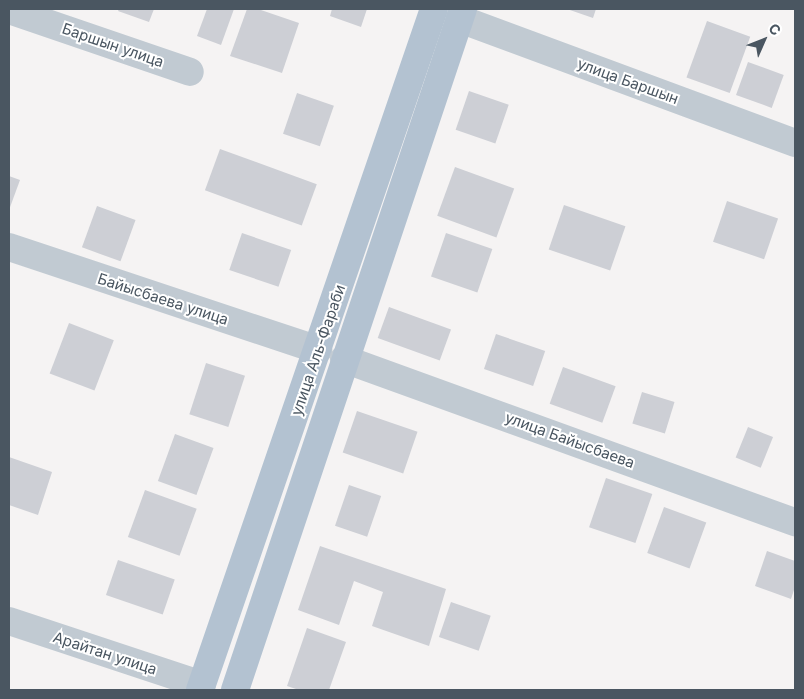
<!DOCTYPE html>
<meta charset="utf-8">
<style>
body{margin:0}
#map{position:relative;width:804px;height:699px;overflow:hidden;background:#f5f3f3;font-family:Inter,sans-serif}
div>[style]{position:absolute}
.building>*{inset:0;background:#cdcfd5;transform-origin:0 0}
.street>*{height:28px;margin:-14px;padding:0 14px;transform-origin:14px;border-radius:14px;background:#c1cad2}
.primary>*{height:28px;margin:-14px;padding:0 14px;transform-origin:14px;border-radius:14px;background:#b3c2d1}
span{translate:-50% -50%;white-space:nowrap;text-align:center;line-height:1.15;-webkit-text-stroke:4px #fff;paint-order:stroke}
.street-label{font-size:15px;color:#4a5661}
.frame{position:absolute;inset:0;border:10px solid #4a5661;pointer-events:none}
.north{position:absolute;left:739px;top:15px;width:50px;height:50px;-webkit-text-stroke:4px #fff;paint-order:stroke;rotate:46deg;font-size:14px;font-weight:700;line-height:20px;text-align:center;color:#4a5661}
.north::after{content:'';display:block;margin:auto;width:18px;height:22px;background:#4a5661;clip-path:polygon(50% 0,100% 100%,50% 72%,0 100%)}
</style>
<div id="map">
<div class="building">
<div style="clip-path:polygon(119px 9px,154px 9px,149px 22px,118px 11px)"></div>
<div style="clip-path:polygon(207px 9px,234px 9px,221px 45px,197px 36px)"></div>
<div style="clip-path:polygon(247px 9px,258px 9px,299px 23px,282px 73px,230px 56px)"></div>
<div style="clip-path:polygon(332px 9px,367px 9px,361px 27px,330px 16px)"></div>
<div style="clip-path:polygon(567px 9px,596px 9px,593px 18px)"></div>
<div style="left:707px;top:21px;width:46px;height:60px;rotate:20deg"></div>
<div style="left:748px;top:62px;width:38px;height:35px;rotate:20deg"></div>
<div style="left:469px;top:91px;width:42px;height:41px;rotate:19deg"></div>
<div style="left:297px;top:93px;width:39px;height:43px;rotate:19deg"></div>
<div style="left:220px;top:149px;width:103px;height:44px;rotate:20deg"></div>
<div style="left:455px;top:167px;width:63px;height:52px;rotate:20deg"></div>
<div style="clip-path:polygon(9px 176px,20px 180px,9px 210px)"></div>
<div style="left:727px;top:201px;width:54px;height:43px;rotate:19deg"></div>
<div style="left:564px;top:205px;width:65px;height:47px;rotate:19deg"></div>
<div style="left:97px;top:206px;width:41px;height:44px;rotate:20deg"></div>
<div style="left:242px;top:233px;width:52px;height:39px;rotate:19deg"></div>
<div style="left:446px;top:233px;width:49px;height:46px;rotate:19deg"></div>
<div style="left:389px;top:307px;width:66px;height:33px;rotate:20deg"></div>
<div style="left:69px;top:323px;width:48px;height:54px;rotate:21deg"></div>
<div style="left:496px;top:334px;width:52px;height:37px;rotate:19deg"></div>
<div style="left:206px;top:363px;width:41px;height:54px;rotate:18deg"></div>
<div style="left:563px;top:367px;width:56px;height:39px;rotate:20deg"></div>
<div style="left:642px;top:392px;width:34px;height:33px;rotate:17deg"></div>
<div style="left:357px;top:411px;width:64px;height:44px;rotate:19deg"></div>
<div style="left:748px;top:427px;width:27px;height:33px;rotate:22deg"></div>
<div style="left:175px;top:434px;width:41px;height:50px;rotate:20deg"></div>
<div style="clip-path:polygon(9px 457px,52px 472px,38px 515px,9px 505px)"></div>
<div style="left:606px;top:478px;width:49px;height:52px;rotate:19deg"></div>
<div style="left:349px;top:485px;width:34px;height:43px;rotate:19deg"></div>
<div style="left:145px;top:490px;width:55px;height:50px;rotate:20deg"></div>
<div style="left:664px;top:507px;width:45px;height:49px;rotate:20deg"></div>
<div style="clip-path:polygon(320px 546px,446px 589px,429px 646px,372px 626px,383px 592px,354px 581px,339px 625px,298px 610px)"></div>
<div style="clip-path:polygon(767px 551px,795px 561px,795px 587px,791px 599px,755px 586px)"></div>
<div style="left:118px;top:560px;width:60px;height:37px;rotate:19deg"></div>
<div style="left:451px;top:602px;width:42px;height:37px;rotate:19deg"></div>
<div style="clip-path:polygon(307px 628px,346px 642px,329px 690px,299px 690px,287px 686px)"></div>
</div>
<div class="street">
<div style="left:9px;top:10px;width:191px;rotate:18.9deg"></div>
<div style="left:460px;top:19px;width:357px;rotate:20.3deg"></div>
<div style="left:9px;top:247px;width:326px;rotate:18.4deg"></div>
<div style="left:344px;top:359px;width:480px;rotate:19.9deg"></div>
<div style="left:9px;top:621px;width:203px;rotate:18.3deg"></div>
</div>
<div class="primary">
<div style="left:200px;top:690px;width:720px;rotate:-71.04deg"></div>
<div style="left:235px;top:690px;width:718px;rotate:-71.49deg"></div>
</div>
<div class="street-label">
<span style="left:113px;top:45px;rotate:19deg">Баршын улица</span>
<span style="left:628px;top:81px;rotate:20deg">улица Баршын</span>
<span style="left:163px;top:299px;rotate:18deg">Байысбаева улица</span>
<span style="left:318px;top:350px;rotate:-71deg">улица Аль-Фараби</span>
<span style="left:570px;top:440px;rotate:20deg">улица Байысбаева</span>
<span style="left:105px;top:653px;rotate:18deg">Арайтан улица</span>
</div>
<div class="frame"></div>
<div class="north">С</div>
</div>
